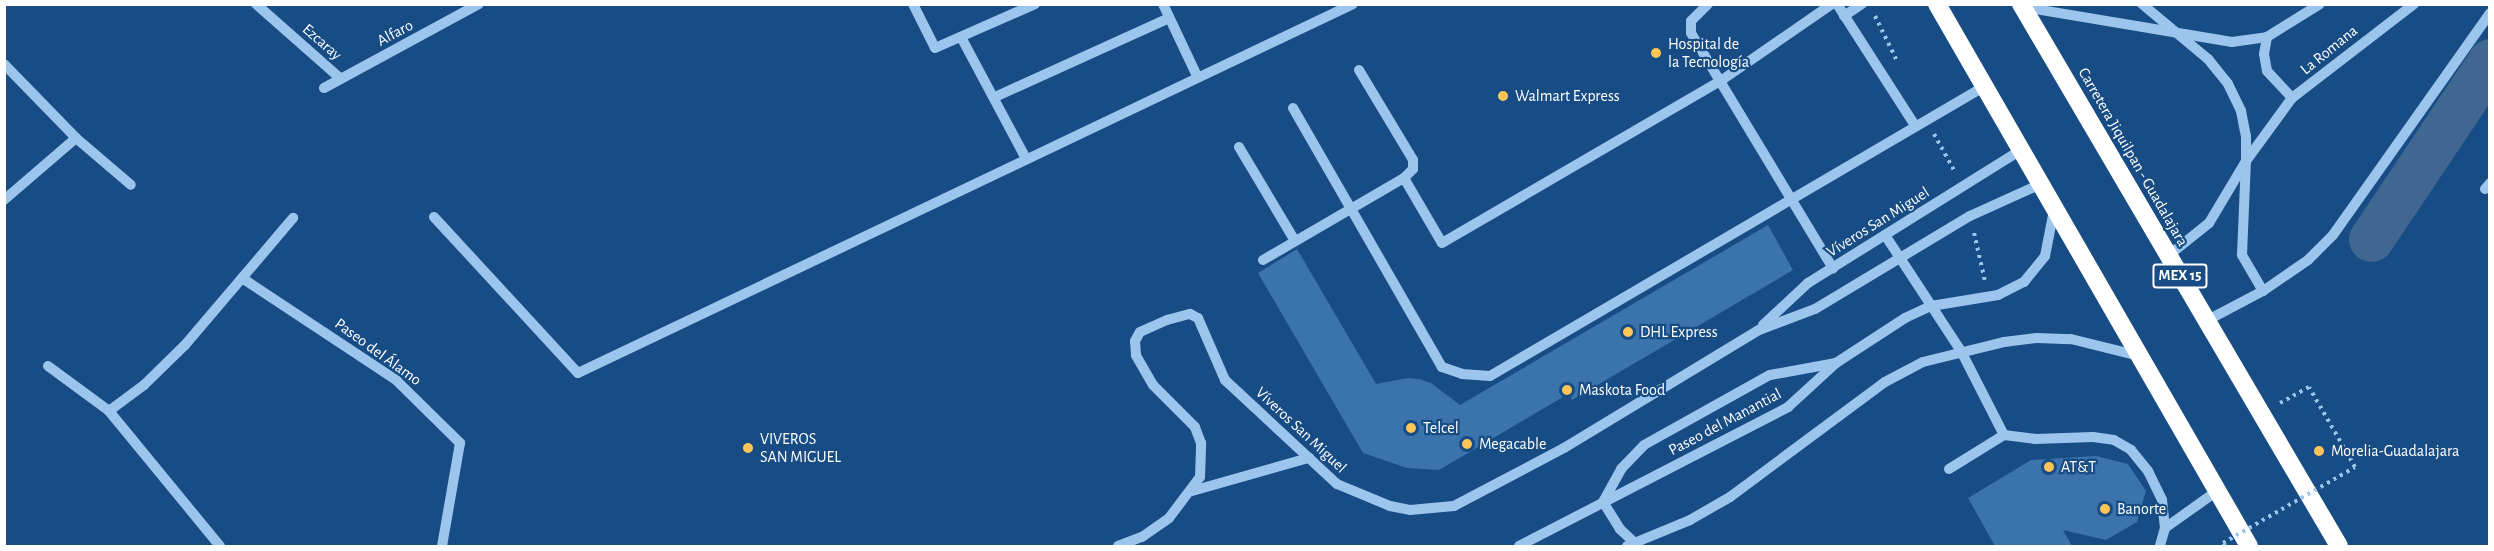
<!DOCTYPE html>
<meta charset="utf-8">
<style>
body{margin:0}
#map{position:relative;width:2494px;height:551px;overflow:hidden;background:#174c84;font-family:"Alegreya Sans",sans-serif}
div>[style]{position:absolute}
.river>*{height:45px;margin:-22.5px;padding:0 22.5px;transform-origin:22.5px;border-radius:22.5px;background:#3f6791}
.building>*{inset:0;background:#3b74ac}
.path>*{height:4px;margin-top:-2px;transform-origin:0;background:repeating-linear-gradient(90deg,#9bc5ed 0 3px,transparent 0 7.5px)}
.minor>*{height:10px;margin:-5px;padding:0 5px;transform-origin:5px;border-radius:5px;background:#9bc5ed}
.highway>*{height:18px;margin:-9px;padding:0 9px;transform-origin:9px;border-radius:9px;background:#fff}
.path-bridge>*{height:4px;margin-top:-2px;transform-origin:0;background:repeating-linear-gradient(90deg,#9bc5ed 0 3px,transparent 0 7.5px)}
.dots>*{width:16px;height:16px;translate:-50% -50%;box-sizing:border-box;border:3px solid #174c84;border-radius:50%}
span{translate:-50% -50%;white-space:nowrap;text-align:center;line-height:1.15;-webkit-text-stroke:4.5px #174c84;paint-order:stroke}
.shield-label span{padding:2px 4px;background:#174c84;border:2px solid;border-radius:4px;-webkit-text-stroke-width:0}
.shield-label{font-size:15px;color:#fff;font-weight:700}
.street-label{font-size:16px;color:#fff}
.poi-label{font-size:16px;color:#fff}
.left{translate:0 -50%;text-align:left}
.frame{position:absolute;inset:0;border:6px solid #fff;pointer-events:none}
</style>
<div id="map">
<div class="river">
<div style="left:2371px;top:239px;width:214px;rotate:-56.2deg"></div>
</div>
<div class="building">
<div style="clip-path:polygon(1768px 225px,1793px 270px,1572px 400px,1568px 394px,1439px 470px,1407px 468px,1363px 453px,1258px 273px,1297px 249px,1376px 384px,1408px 378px,1419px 379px,1431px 383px,1460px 405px)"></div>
<div style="clip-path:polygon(2096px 456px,2128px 464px,2146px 491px,2137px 522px,2106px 540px,2063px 530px,2072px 546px,1995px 546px,1968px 498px,2031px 460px)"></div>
</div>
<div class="path">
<div style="left:1875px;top:16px;width:52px;rotate:63.9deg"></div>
<div style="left:1934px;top:134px;width:43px;rotate:61.1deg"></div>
<div style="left:1974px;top:233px;width:49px;rotate:77.1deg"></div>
<div style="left:2280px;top:403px;width:33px;rotate:-29deg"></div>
</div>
<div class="minor">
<div style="left:256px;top:4px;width:113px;rotate:41.4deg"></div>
<div style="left:913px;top:4px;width:49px;rotate:63.4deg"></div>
<div style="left:935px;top:48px;width:109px;rotate:-23.7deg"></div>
<div style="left:1163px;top:4px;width:80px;rotate:64.7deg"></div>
<div style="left:1708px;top:4px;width:24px;rotate:135deg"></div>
<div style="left:1691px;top:21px;width:12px;rotate:90deg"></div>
<div style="left:1691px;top:33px;width:275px;rotate:58.9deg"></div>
<div style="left:1837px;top:4px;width:143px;rotate:57.3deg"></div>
<div style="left:2142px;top:4px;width:86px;rotate:39.8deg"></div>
<div style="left:2208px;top:59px;width:32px;rotate:51deg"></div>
<div style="left:2228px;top:84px;width:30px;rotate:64deg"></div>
<div style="left:2241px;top:111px;width:25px;rotate:79deg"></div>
<div style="left:2246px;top:136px;width:25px;rotate:90deg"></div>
<div style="left:2246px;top:161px;width:72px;rotate:120.8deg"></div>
<div style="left:2209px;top:223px;width:53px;rotate:141.2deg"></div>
<div style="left:2023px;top:7px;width:212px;rotate:9.5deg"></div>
<div style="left:2232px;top:42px;width:35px;rotate:-8deg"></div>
<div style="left:2267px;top:37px;width:62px;rotate:-31.9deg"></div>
<div style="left:1844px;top:16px;width:22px;rotate:-34deg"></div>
<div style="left:961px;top:37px;width:136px;rotate:61.9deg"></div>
<div style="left:2267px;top:37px;width:17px;rotate:100deg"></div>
<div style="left:2264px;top:54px;width:17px;rotate:80deg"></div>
<div style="left:2267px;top:71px;width:37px;rotate:47deg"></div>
<div style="left:4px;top:64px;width:103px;rotate:45.8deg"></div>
<div style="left:76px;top:138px;width:72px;rotate:40.5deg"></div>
<div style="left:1359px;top:70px;width:105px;rotate:59deg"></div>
<div style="left:1413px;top:160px;width:9px;rotate:90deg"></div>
<div style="left:1413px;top:169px;width:13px;rotate:135deg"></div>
<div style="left:324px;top:88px;width:176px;rotate:-28.5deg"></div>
<div style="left:995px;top:97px;width:191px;rotate:-24.4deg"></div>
<div style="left:1293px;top:108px;width:299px;rotate:60.1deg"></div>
<div style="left:1442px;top:367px;width:21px;rotate:19deg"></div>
<div style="left:1462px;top:374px;width:28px;rotate:4deg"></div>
<div style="left:1490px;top:376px;width:574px;rotate:-30.36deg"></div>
<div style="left:1239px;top:147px;width:109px;rotate:59.2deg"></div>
<div style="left:2485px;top:189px;width:8px;rotate:-50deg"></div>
<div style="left:4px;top:200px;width:95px;rotate:-40.7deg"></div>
<div style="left:434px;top:217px;width:212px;rotate:47.3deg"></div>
<div style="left:578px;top:373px;width:858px;rotate:-25.46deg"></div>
<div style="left:1885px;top:235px;width:139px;rotate:56.8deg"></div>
<div style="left:1961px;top:351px;width:94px;rotate:62.9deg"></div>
<div style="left:2004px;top:435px;width:31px;rotate:7deg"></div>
<div style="left:2035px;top:439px;width:58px;rotate:-2deg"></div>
<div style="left:2093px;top:437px;width:21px;rotate:8deg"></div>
<div style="left:2114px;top:440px;width:20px;rotate:30deg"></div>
<div style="left:2131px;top:450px;width:27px;rotate:51deg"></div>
<div style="left:2148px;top:471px;width:32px;rotate:64deg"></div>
<div style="left:2162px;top:500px;width:28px;rotate:84deg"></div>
<div style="left:2165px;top:528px;width:19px;rotate:106deg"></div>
<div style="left:1263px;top:260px;width:163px;rotate:-30.2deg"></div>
<div style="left:1404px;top:178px;width:75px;rotate:59.7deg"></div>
<div style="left:1442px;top:243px;width:320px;rotate:-30.2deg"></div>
<div style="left:1719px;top:82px;width:137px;rotate:-34.6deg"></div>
<div style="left:242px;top:278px;width:185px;rotate:33.5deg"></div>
<div style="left:396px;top:380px;width:90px;rotate:44.5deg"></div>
<div style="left:460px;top:443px;width:105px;rotate:99.9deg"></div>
<div style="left:2263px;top:291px;width:42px;rotate:-120.3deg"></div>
<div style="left:2242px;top:255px;width:94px;rotate:-87.6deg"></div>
<div style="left:2246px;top:161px;width:78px;rotate:-53.9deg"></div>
<div style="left:2292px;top:98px;width:154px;rotate:-37.6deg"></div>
<div style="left:2206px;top:321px;width:64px;rotate:-27.8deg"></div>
<div style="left:2263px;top:291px;width:55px;rotate:-34.6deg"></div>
<div style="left:2308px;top:260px;width:35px;rotate:-45deg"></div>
<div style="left:2333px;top:235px;width:272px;rotate:-54.7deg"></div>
<div style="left:1763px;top:325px;width:62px;rotate:-43deg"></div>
<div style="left:1808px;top:283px;width:251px;rotate:-32deg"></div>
<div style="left:48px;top:366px;width:76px;rotate:36.4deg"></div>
<div style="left:109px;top:411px;width:175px;rotate:50.6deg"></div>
<div style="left:109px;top:411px;width:44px;rotate:-36.6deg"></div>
<div style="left:144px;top:385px;width:57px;rotate:-44.3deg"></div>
<div style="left:185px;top:345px;width:167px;rotate:-49.6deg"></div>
<div style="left:1949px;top:469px;width:65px;rotate:-31.7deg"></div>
<div style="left:1192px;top:491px;width:122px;rotate:-15.8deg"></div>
<div style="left:2165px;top:528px;width:64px;rotate:-35.4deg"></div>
<div style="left:1118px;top:546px;width:26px;rotate:-21deg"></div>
<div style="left:1142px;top:537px;width:33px;rotate:-35deg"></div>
<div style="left:1169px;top:518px;width:51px;rotate:-52.9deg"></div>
<div style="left:1200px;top:477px;width:34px;rotate:-88deg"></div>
<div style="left:1201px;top:443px;width:17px;rotate:-111deg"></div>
<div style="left:1195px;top:427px;width:59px;rotate:-135deg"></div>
<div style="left:1153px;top:385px;width:34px;rotate:-120deg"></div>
<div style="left:1136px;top:355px;width:14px;rotate:-94deg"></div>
<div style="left:1135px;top:341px;width:10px;rotate:-61deg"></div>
<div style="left:1140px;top:332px;width:30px;rotate:-24deg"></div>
<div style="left:1167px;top:320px;width:24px;rotate:-15deg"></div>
<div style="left:1190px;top:314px;width:9px;rotate:27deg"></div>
<div style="left:1198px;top:318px;width:68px;rotate:66.5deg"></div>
<div style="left:1225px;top:380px;width:153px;rotate:42.9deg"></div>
<div style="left:1337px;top:484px;width:57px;rotate:22.5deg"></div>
<div style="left:1390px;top:506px;width:20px;rotate:11deg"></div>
<div style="left:1410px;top:510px;width:44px;rotate:-5.2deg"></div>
<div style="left:1454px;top:506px;width:124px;rotate:-27.8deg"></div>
<div style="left:1564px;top:448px;width:228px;rotate:-31.2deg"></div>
<div style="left:1759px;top:330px;width:60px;rotate:-20.6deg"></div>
<div style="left:1815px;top:309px;width:181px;rotate:-31deg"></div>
<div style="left:1970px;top:216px;width:78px;rotate:-24.3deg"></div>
<div style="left:1519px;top:546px;width:303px;rotate:-27.3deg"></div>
<div style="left:1788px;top:407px;width:65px;rotate:-42.5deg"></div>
<div style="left:1836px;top:363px;width:82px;rotate:-33.1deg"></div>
<div style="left:1905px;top:318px;width:29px;rotate:-25deg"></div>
<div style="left:1931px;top:306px;width:68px;rotate:-9.3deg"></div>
<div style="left:1998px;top:295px;width:29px;rotate:-27deg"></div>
<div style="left:2024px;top:282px;width:33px;rotate:-51deg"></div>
<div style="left:2045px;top:256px;width:47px;rotate:-78.9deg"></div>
<div style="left:1627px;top:546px;width:68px;rotate:-22.4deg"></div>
<div style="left:1690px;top:520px;width:46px;rotate:-29.9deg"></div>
<div style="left:1730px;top:497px;width:193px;rotate:-36.6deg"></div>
<div style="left:1885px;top:382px;width:43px;rotate:-27.8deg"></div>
<div style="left:1923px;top:362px;width:83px;rotate:-13.9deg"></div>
<div style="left:2004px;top:342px;width:33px;rotate:-7deg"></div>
<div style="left:2037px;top:338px;width:34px;rotate:2deg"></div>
<div style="left:2071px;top:339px;width:70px;rotate:14deg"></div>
<div style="left:1638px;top:546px;width:25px;rotate:-137deg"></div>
<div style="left:1620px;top:529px;width:32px;rotate:-122deg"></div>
<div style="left:1603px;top:502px;width:38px;rotate:-61deg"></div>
<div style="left:1621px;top:469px;width:33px;rotate:-46deg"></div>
<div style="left:1644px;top:445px;width:144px;rotate:-29.1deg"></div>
<div style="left:1770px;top:375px;width:67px;rotate:-10.3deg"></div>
</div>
<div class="highway">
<div style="left:1937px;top:4px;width:625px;rotate:60.07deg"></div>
<div style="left:2021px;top:4px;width:628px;rotate:59.6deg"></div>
</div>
<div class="path-bridge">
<div style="left:2225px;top:546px;width:4px;rotate:-124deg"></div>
<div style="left:2223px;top:543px;width:152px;rotate:-29.9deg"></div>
<div style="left:2355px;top:467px;width:92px;rotate:-119.9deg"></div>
</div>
<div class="dots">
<div style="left:1656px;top:53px;background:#ffc557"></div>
<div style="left:1503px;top:96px;background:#ffc557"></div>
<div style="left:1628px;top:332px;background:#ffc557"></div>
<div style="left:1567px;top:390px;background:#ffc557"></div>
<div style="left:1411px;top:428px;background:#ffc557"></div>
<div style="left:1467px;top:444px;background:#ffc557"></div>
<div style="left:748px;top:448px;background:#ffc557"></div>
<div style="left:2319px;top:451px;background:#ffc557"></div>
<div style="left:2049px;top:467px;background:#ffc557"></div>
<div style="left:2105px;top:509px;background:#ffc557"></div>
</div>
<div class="shield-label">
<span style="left:2180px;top:276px">MEX 15</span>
</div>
<div class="street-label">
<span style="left:395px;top:33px;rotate:-28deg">Alfaro</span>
<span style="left:322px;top:42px;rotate:41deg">Ezcaray</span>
<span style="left:2329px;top:50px;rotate:-39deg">La Romana</span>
<span style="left:2133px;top:157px;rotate:60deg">Carretera Jiquilpan - Guadalajara</span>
<span style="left:1878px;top:222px;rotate:-32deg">Víveros San Miguel</span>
<span style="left:378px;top:352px;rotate:36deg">Paseo del Álamo</span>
<span style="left:1725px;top:422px;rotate:-28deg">Paseo del Manantial</span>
<span style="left:1301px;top:430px;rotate:43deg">Víveros San Miguel</span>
</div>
<div class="poi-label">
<span class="left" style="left:1668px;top:53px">Hospital de<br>la Tecnología</span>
<span class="left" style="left:1515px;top:96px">Walmart Express</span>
<span class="left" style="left:1640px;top:332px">DHL Express</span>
<span class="left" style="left:1579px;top:390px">Maskota Food</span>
<span class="left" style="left:1423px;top:428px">Telcel</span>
<span class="left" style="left:760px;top:448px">VIVEROS<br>SAN MIGUEL</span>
<span class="left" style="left:1479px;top:444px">Megacable</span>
<span class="left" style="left:2331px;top:451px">Morelia-Guadalajara</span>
<span class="left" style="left:2061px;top:467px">AT&amp;T</span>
<span class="left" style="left:2117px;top:509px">Banorte</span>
</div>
<div class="frame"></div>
</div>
